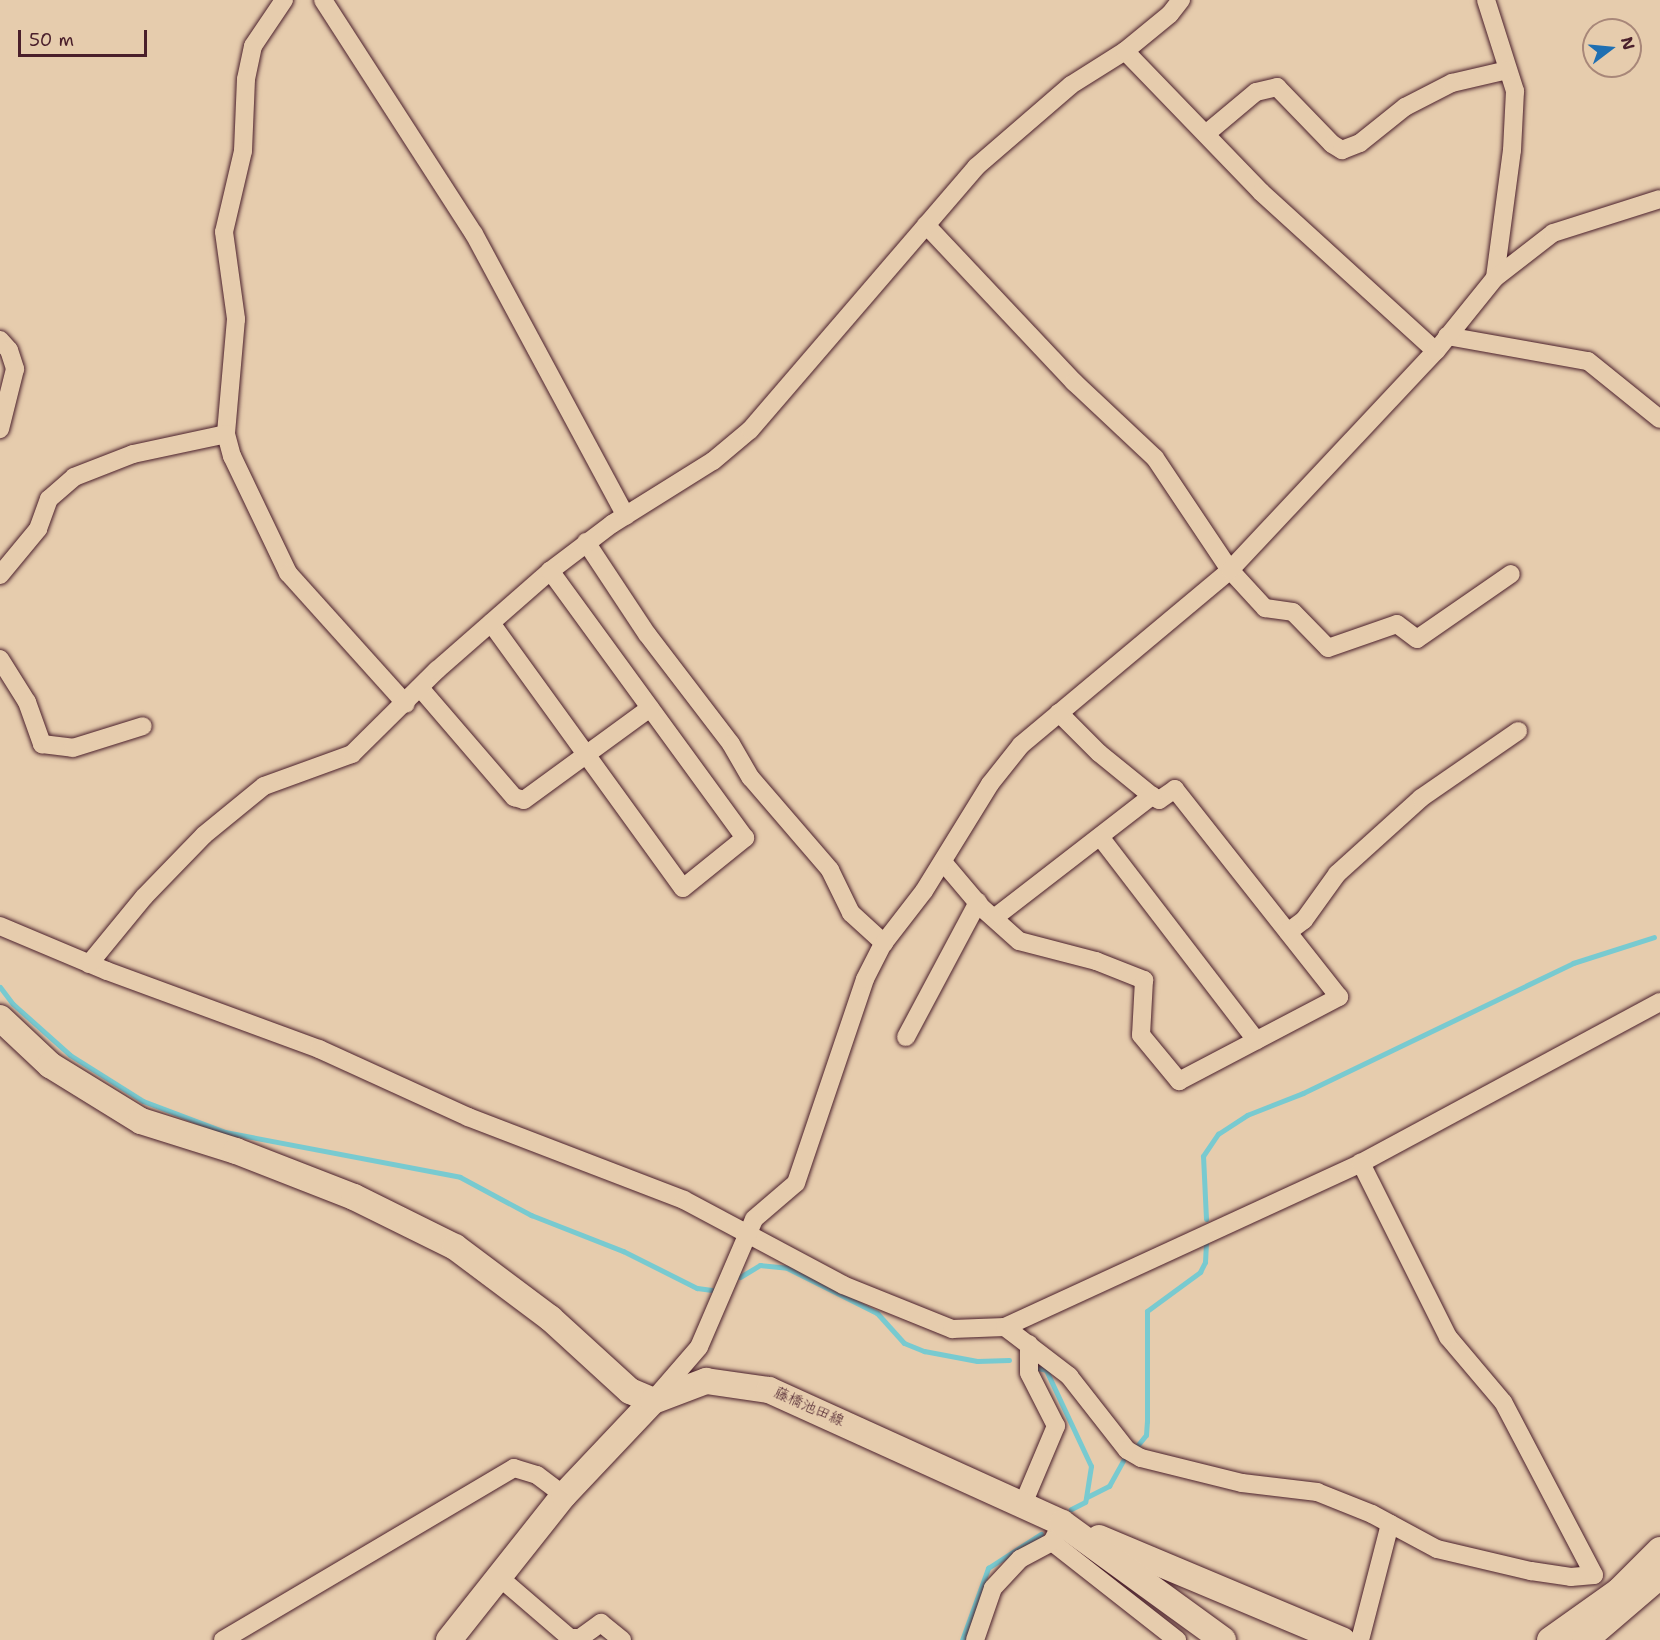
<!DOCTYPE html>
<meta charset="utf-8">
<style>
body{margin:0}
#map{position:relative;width:1660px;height:1640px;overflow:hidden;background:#e6ccad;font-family:"Shantell Sans","Klee One",sans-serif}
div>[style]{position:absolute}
.stream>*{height:5px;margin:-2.5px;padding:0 2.5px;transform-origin:2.5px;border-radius:2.5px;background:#78cad0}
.roads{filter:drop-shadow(0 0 2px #4a1f2b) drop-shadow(0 0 2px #4a1f2b)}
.street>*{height:18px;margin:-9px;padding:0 9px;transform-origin:9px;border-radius:9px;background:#e6ccad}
.secondary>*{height:26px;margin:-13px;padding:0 13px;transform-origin:13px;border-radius:13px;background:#e6ccad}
span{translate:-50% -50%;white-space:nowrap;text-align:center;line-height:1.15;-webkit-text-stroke:4.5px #e6ccad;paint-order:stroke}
.street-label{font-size:15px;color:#4a1f2b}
.north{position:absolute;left:1582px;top:18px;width:60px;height:60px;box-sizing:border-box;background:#e6ccad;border:2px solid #a88779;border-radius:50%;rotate:74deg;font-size:16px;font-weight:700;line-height:24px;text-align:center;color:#4a1f2b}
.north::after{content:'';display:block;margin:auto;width:21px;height:27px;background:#1f6fb2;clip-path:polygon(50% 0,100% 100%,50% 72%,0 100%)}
.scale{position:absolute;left:18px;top:30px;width:129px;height:27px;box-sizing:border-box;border:3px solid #4a1f2b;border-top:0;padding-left:8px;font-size:18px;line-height:21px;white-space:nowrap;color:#4a1f2b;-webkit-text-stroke:4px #e6ccad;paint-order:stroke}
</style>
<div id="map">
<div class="stream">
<div style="left:0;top:987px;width:21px;rotate:53deg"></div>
<div style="left:13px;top:1004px;width:76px;rotate:41.8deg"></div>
<div style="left:70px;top:1055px;width:86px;rotate:32.2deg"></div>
<div style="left:143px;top:1101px;width:88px;rotate:20.7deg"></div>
<div style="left:225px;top:1132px;width:239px;rotate:10.8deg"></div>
<div style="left:460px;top:1177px;width:81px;rotate:28.2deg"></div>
<div style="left:531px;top:1215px;width:99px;rotate:21.4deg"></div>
<div style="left:623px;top:1251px;width:83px;rotate:26.6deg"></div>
<div style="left:697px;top:1288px;width:15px;rotate:8deg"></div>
<div style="left:1206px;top:1219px;width:63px;rotate:-92.7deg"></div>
<div style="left:1203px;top:1156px;width:27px;rotate:-56deg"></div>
<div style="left:1218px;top:1134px;width:35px;rotate:-33deg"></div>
<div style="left:1247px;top:1115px;width:60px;rotate:-21.4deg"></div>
<div style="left:1303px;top:1093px;width:300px;rotate:-25.7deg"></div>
<div style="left:1573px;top:963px;width:85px;rotate:-17.8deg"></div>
<div style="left:740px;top:1277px;width:23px;rotate:-31deg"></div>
<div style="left:760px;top:1265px;width:27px;rotate:6deg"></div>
<div style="left:787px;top:1268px;width:101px;rotate:26.6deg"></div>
<div style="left:877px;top:1313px;width:40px;rotate:48deg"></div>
<div style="left:904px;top:1343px;width:22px;rotate:22deg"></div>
<div style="left:924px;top:1351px;width:54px;rotate:10.7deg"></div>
<div style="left:977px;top:1361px;width:32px;rotate:-2deg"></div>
<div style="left:1038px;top:1368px;width:8px;rotate:14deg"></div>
<div style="left:1046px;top:1370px;width:106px;rotate:64.9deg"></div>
<div style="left:1091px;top:1466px;width:36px;rotate:99deg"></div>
<div style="left:1085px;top:1502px;width:16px;rotate:153deg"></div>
<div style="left:1137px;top:1446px;width:14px;rotate:-51deg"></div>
<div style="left:1146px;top:1435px;width:14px;rotate:-86deg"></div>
<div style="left:1147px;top:1421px;width:110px;rotate:-90deg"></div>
<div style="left:1147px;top:1311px;width:66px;rotate:-36.3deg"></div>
<div style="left:1200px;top:1272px;width:11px;rotate:-63deg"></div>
<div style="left:1205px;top:1262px;width:22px;rotate:-87deg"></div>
<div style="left:1087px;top:1497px;width:25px;rotate:-27deg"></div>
<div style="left:1109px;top:1486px;width:29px;rotate:-61deg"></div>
<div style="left:962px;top:1640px;width:77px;rotate:-70.1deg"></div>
<div style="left:988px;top:1568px;width:63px;rotate:-32.7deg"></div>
</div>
<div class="roads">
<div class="street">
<div style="left:284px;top:0;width:55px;rotate:124deg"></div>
<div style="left:253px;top:46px;width:34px;rotate:102deg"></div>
<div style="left:246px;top:79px;width:72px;rotate:92.4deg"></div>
<div style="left:243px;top:151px;width:83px;rotate:103.2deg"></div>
<div style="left:224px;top:232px;width:88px;rotate:82.1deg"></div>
<div style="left:236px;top:319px;width:115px;rotate:95deg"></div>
<div style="left:226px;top:434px;width:23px;rotate:75deg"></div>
<div style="left:232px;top:456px;width:130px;rotate:64.4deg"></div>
<div style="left:288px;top:573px;width:176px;rotate:48deg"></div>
<div style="left:323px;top:0;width:278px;rotate:57.2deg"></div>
<div style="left:474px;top:234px;width:320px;rotate:61.7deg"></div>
<div style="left:1486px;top:0;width:96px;rotate:72.3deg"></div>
<div style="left:1515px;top:91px;width:59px;rotate:92.9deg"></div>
<div style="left:1512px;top:150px;width:129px;rotate:97.6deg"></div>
<div style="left:1125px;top:51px;width:196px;rotate:46deg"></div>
<div style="left:1261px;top:192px;width:236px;rotate:42.3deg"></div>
<div style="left:1207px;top:133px;width:64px;rotate:-39.9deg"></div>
<div style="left:1256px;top:92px;width:22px;rotate:-13deg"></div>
<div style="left:1277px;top:87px;width:79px;rotate:46deg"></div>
<div style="left:1332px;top:144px;width:12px;rotate:31deg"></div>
<div style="left:1342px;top:150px;width:19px;rotate:-21deg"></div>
<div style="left:1360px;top:143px;width:58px;rotate:-38.7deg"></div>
<div style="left:1405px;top:107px;width:53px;rotate:-27.1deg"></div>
<div style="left:1452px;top:83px;width:57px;rotate:-13.1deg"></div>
<div style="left:926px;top:225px;width:216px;rotate:46.7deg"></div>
<div style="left:1074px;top:382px;width:111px;rotate:43.2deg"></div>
<div style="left:1155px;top:458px;width:135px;rotate:56.2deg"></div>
<div style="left:1230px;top:570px;width:52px;rotate:47.4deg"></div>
<div style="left:1265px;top:608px;width:28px;rotate:8deg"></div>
<div style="left:1293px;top:612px;width:50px;rotate:45.8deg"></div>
<div style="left:1328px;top:648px;width:73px;rotate:-19.2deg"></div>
<div style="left:1397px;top:624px;width:25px;rotate:37deg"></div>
<div style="left:1417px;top:639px;width:114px;rotate:-34.7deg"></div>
<div style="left:1447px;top:336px;width:143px;rotate:10.1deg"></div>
<div style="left:1588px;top:361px;width:92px;rotate:38.9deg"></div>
<div style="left:0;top:340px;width:13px;rotate:48deg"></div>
<div style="left:9px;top:350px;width:20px;rotate:72deg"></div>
<div style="left:15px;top:369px;width:62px;rotate:104deg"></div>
<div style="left:586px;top:542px;width:110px;rotate:56.5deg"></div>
<div style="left:647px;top:634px;width:138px;rotate:52.6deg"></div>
<div style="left:731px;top:744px;width:39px;rotate:60deg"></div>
<div style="left:751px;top:778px;width:121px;rotate:49.3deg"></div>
<div style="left:830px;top:870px;width:48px;rotate:64deg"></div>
<div style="left:851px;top:913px;width:45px;rotate:42.3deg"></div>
<div style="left:0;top:575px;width:60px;rotate:-50.4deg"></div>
<div style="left:38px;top:529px;width:32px;rotate:-70deg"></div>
<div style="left:49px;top:499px;width:33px;rotate:-41deg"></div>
<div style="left:74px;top:477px;width:63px;rotate:-21.3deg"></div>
<div style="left:133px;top:454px;width:95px;rotate:-12.1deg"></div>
<div style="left:491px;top:623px;width:327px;rotate:54.1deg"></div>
<div style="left:683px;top:888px;width:80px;rotate:-38.9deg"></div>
<div style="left:745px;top:838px;width:331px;rotate:-126.1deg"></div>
<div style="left:0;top:659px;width:51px;rotate:57.9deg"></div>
<div style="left:27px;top:702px;width:45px;rotate:70.3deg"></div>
<div style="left:42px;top:744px;width:31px;rotate:7deg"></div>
<div style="left:73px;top:748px;width:73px;rotate:-17.4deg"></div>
<div style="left:421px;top:689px;width:143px;rotate:49.3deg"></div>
<div style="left:514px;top:797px;width:10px;rotate:17deg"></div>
<div style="left:524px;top:800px;width:156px;rotate:-36.1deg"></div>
<div style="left:1101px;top:838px;width:255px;rotate:52.5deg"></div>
<div style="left:943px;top:862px;width:59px;rotate:49.8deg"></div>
<div style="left:981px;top:907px;width:51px;rotate:41.8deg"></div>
<div style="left:1019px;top:941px;width:80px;rotate:14.6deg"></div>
<div style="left:1096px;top:961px;width:52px;rotate:21.6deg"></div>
<div style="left:1144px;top:980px;width:55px;rotate:93.1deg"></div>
<div style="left:1141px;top:1035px;width:60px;rotate:50.4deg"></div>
<div style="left:1179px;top:1081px;width:181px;rotate:-27.7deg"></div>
<div style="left:1339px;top:997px;width:265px;rotate:-128.3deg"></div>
<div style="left:1175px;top:789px;width:19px;rotate:145deg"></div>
<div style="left:1159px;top:800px;width:8px;rotate:-150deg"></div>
<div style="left:1152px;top:796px;width:68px;rotate:-140.9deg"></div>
<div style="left:1099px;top:753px;width:57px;rotate:-135deg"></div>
<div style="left:994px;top:918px;width:200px;rotate:-37.7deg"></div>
<div style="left:0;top:926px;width:116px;rotate:22.8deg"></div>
<div style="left:107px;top:971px;width:226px;rotate:20.2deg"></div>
<div style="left:319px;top:1049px;width:164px;rotate:24.5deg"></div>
<div style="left:468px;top:1117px;width:231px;rotate:21deg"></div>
<div style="left:684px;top:1200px;width:180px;rotate:28.1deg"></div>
<div style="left:843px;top:1285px;width:118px;rotate:22deg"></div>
<div style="left:952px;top:1329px;width:53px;rotate:-2.2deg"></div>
<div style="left:1005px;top:1327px;width:392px;rotate:-24.7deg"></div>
<div style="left:1361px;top:1163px;width:340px;rotate:-28.3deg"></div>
<div style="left:1288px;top:932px;width:20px;rotate:-37deg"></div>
<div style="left:1304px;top:920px;width:57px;rotate:-54.3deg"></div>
<div style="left:1337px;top:874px;width:113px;rotate:-42.1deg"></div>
<div style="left:1421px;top:798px;width:118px;rotate:-34.6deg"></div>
<div style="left:89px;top:964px;width:87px;rotate:-50.6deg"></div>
<div style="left:144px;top:897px;width:86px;rotate:-45.9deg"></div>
<div style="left:204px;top:835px;width:77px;rotate:-39.2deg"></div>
<div style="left:264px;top:786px;width:94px;rotate:-20deg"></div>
<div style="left:352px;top:754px;width:120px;rotate:-44.7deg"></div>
<div style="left:437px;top:670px;width:150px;rotate:-41.2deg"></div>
<div style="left:550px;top:571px;width:78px;rotate:-37.2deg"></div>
<div style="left:612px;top:524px;width:119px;rotate:-32deg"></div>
<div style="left:713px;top:461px;width:48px;rotate:-40deg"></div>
<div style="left:750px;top:430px;width:347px;rotate:-49.3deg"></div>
<div style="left:976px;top:167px;width:125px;rotate:-40.8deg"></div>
<div style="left:1071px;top:85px;width:64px;rotate:-32.2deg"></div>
<div style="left:1125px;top:51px;width:58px;rotate:-39.4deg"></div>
<div style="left:1170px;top:14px;width:18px;rotate:-52deg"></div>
<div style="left:906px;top:1037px;width:153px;rotate:-61.9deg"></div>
<div style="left:1005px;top:1327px;width:81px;rotate:37.4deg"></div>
<div style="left:1069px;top:1376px;width:94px;rotate:51.9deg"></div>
<div style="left:1127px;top:1450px;width:16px;rotate:30deg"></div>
<div style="left:1141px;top:1458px;width:104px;rotate:13.9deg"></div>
<div style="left:1242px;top:1483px;width:76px;rotate:6.8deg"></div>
<div style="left:1317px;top:1492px;width:59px;rotate:21.8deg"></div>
<div style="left:1372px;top:1514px;width:74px;rotate:28.3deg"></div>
<div style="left:1437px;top:1549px;width:97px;rotate:13.2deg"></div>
<div style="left:1531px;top:1571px;width:40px;rotate:8.5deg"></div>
<div style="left:1571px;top:1577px;width:23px;rotate:-5deg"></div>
<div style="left:1594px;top:1575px;width:195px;rotate:-117.7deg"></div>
<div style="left:1503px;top:1402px;width:85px;rotate:-130.2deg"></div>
<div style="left:1448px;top:1337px;width:195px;rotate:-116.6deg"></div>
<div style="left:655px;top:1398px;width:67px;rotate:-49.2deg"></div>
<div style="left:699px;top:1347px;width:139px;rotate:-66.7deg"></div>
<div style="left:754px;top:1219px;width:55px;rotate:-40.6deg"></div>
<div style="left:796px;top:1183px;width:215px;rotate:-71.3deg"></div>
<div style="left:865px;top:979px;width:39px;rotate:-63deg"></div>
<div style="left:883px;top:944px;width:67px;rotate:-52.3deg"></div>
<div style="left:924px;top:891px;width:126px;rotate:-58.3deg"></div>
<div style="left:990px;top:784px;width:50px;rotate:-51.5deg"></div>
<div style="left:1021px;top:745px;width:273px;rotate:-39.9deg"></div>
<div style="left:1230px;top:570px;width:301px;rotate:-46.8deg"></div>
<div style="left:1436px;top:351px;width:94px;rotate:-51.1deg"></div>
<div style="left:1495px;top:278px;width:73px;rotate:-37.8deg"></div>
<div style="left:1553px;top:233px;width:112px;rotate:-17.6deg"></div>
<div style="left:1023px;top:1504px;width:85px;rotate:-67.1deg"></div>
<div style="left:1056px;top:1426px;width:59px;rotate:-117deg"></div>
<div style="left:1029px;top:1373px;width:29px;rotate:-90deg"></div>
<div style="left:1052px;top:1542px;width:159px;rotate:38.1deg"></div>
<div style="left:499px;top:1577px;width:94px;rotate:40.7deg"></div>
<div style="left:570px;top:1638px;width:10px"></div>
<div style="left:580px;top:1638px;width:26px;rotate:-36deg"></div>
<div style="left:601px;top:1623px;width:27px;rotate:39deg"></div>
<div style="left:223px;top:1640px;width:338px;rotate:-30.6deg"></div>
<div style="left:514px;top:1468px;width:24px;rotate:17deg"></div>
<div style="left:537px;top:1475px;width:34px;rotate:37deg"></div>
<div style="left:975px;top:1640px;width:55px;rotate:-70.9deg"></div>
<div style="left:993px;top:1588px;width:40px;rotate:-47deg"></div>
<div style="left:1020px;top:1559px;width:36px;rotate:-28deg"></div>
<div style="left:1052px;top:1542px;width:11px;rotate:-63deg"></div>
<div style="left:1360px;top:1640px;width:120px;rotate:-75.5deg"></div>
</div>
<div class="secondary">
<div style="left:0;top:1018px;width:69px;rotate:43.2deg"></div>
<div style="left:50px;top:1065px;width:107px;rotate:31.6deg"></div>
<div style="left:141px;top:1121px;width:100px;rotate:17.5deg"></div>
<div style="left:236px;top:1151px;width:127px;rotate:21.3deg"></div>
<div style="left:354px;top:1197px;width:113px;rotate:26.3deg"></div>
<div style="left:455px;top:1247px;width:119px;rotate:36.8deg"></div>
<div style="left:550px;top:1318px;width:108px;rotate:42.4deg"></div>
<div style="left:630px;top:1391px;width:25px;rotate:23deg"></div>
<div style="left:1099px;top:1538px;width:264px;rotate:22.8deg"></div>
<div style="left:449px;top:1640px;width:185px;rotate:-51.6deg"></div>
<div style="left:564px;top:1495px;width:129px;rotate:-46.6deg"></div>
<div style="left:653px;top:1401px;width:57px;rotate:-20.7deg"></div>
<div style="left:706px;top:1381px;width:64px;rotate:8.1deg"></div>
<div style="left:769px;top:1390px;width:322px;rotate:24.4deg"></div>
<div style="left:1062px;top:1523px;width:199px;rotate:36deg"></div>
<div style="left:1550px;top:1640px;width:85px;rotate:-35.4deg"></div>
<div style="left:1619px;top:1591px;width:58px;rotate:-45deg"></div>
<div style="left:1585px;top:1640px;width:99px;rotate:-40.5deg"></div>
</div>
</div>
<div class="street-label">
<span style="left:809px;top:1407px;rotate:24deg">藤橋池田線</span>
</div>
<div class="north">N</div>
<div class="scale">50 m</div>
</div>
